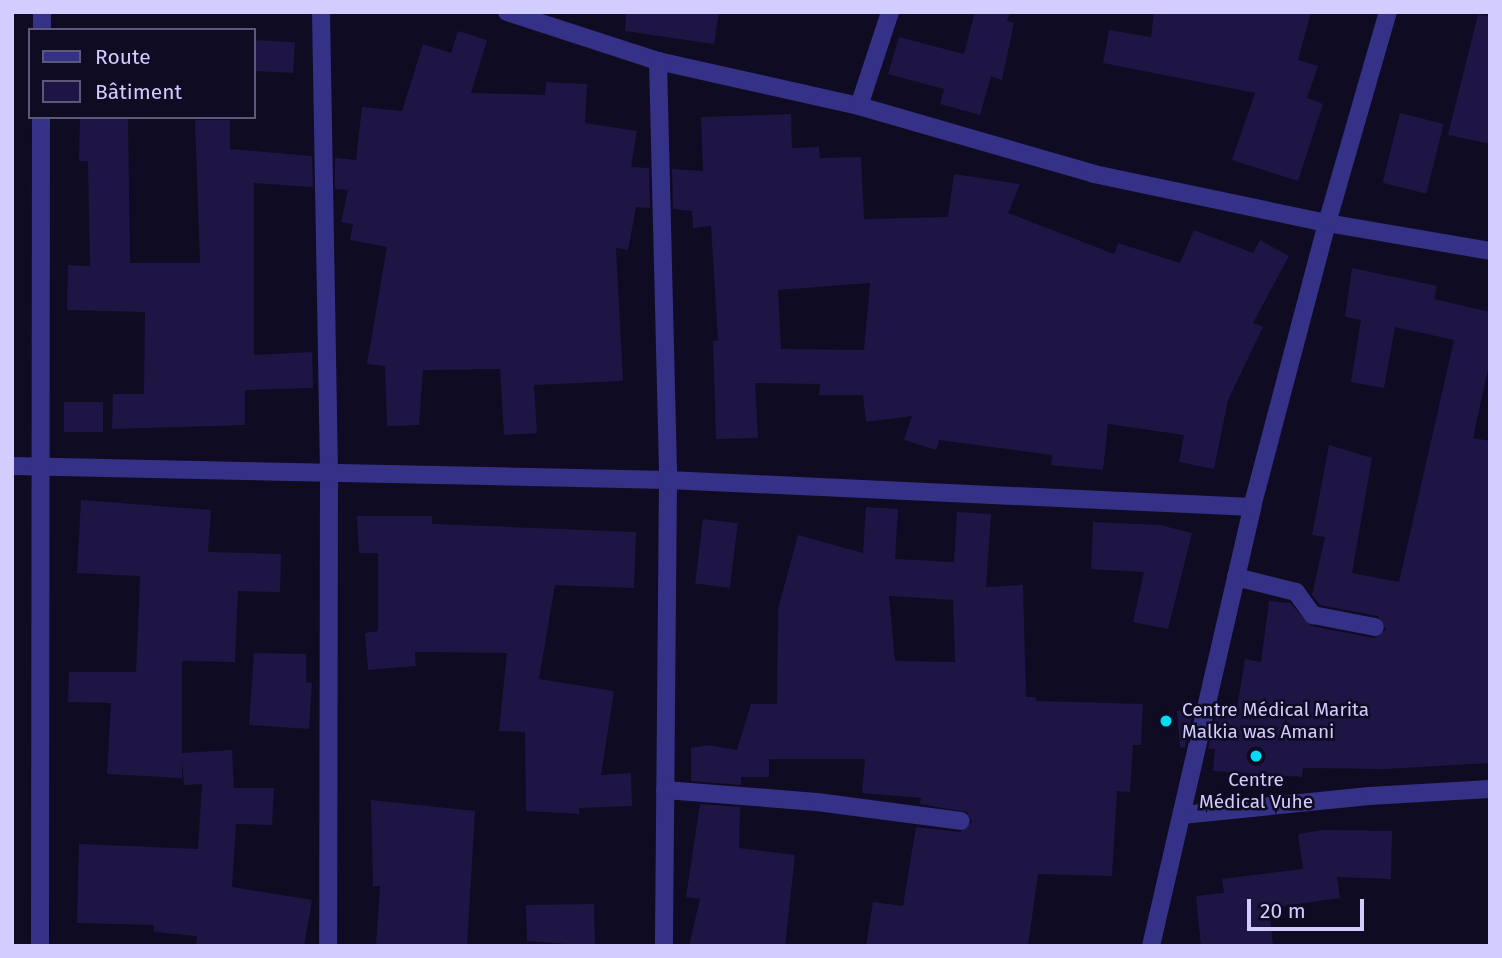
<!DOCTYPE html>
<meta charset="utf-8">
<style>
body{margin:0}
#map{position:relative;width:1502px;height:958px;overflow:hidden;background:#0f0b22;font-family:"Fira Sans",sans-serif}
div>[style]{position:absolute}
.building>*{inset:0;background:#1f1545;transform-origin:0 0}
.minor>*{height:18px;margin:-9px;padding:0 9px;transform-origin:9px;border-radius:9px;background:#353186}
.dots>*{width:19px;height:19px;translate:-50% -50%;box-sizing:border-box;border:4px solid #0f0b22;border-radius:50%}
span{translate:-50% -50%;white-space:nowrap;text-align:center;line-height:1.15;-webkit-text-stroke:5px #0f0b22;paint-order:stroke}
.poi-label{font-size:19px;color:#d2ccff}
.left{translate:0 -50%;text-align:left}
.frame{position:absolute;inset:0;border:14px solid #d2ccff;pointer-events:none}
.legend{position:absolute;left:28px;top:28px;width:228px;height:91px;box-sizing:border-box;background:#0f0b22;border:2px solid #5d587a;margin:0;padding:9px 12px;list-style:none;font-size:21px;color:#d2ccff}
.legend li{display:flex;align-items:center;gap:14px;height:35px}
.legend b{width:35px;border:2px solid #5d587a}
.scale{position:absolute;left:1247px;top:899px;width:117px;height:32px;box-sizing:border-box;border:4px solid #d2ccff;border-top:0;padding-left:9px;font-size:21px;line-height:24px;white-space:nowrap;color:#d2ccff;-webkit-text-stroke:5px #0f0b22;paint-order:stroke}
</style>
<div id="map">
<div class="building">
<div style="clip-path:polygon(626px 12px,719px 12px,714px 44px,625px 31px)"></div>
<div style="clip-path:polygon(975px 12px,1010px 12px,1007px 21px,1014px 23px,1002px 80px,991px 76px,980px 115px,940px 104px,944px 89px,888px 74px,899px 37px,964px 54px)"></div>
<div style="clip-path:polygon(1154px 12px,1311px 12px,1298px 60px,1318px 66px,1307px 98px,1323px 104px,1298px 181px,1232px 160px,1255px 93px,1103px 63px,1109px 30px,1151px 37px)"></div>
<div style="clip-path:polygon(1478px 15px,1490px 16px,1490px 144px,1448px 135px)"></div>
<div style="clip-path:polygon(458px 31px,487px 40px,471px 93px,545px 95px,546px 82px,587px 84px,585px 123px,637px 131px,631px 167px,649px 168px,650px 208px,636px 207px,628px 250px,616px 248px,623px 381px,534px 385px,537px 433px,504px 435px,500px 369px,423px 370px,419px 425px,387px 426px,385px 366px,367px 364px,387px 247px,350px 240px,353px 224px,341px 222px,348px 190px,335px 189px,335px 158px,356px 160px,362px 107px,402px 111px,423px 44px,451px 53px)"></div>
<div style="left:254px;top:40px;width:41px;height:31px;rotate:3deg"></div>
<div style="left:1400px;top:113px;width:45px;height:72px;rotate:14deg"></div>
<div style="clip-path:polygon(evenodd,791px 114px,792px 148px,819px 147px,820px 158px,861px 157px,864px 219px,948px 217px,954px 174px,1020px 184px,1008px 213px,1114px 254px,1118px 243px,1180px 263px,1194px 230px,1253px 253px,1260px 240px,1289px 256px,1253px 323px,1263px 327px,1228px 400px,1214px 469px,1179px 462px,1184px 435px,1108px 424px,1103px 470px,1051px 465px,1052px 455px,939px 440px,936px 450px,904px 440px,912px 416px,866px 422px,863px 395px,819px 395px,820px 384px,755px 383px,758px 438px,716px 439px,713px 341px,718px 340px,711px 226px,693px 228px,692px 211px,673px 209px,672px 169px,703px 171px,701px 117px,791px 114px,870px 283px,864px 350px,781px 349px,778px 290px,870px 283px)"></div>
<div style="clip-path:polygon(80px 117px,128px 117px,130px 263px,200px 263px,195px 120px,230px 120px,230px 149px,312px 156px,313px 187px,254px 183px,254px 355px,312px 352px,313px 388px,245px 390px,245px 425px,112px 429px,113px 394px,144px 394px,145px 312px,67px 310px,68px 265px,90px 266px,88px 161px,79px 161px)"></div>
<div style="clip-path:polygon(1352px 268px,1437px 286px,1434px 299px,1490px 312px,1490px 360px,1473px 438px,1490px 441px,1490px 763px,1385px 769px,1303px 768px,1302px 777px,1213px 771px,1215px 749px,1208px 749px,1216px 714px,1236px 715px,1245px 659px,1261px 662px,1269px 601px,1290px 603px,1311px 626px,1374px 638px,1386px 630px,1378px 616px,1320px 605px,1312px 595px,1325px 537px,1312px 535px,1329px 445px,1372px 458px,1352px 573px,1399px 582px,1454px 340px,1395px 327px,1384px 388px,1351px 382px,1361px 320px,1345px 317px)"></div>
<div style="left:64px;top:402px;width:39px;height:30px"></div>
<div style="clip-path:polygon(81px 500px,211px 510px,208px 552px,281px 554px,280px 592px,238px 591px,235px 662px,182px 661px,182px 753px,232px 750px,234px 788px,274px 788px,272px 825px,236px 824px,232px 887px,312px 900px,304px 946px,196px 946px,197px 936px,154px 932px,154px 925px,77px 923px,79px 844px,198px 849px,202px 784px,184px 785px,182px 760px,182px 778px,107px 774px,111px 703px,68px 702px,69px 672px,136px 672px,140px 576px,77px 573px)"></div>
<div style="clip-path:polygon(evenodd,866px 507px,898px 509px,895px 559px,954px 562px,957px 512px,991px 514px,986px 587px,1023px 585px,1026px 697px,1036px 697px,1036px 701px,1143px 704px,1141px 745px,1133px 745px,1130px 792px,1117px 791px,1112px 876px,1038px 874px,1028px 946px,866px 946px,873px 902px,903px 906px,916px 827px,960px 832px,972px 822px,967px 812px,920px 804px,921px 798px,862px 793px,865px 759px,769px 759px,769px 777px,741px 777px,741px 785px,691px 781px,691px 748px,708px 745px,737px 750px,751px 704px,777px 704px,778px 609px,798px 535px,863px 553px,866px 507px,889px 596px,953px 600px,955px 662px,895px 661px,889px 596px)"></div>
<div style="clip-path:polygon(357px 516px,432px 516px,432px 524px,636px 532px,634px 588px,555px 585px,539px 679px,614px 691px,601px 775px,631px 773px,632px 806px,579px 808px,579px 814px,526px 811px,525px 732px,499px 731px,507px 653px,415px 652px,416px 666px,368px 670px,365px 633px,378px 631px,378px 553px,359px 553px)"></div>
<div style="left:703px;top:519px;width:35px;height:65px;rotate:7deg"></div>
<div style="clip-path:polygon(1093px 522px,1160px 525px,1192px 533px,1168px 629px,1133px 622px,1144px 572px,1091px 569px)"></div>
<div style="clip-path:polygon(254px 653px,306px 654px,306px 682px,312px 683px,309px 729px,249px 725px)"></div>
<div style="clip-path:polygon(1177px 711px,1193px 712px,1185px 748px,1180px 747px)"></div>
<div style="clip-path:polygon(371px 800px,475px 811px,467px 946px,376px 946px,380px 886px,373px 886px)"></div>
<div style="clip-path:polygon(700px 804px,740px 807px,739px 848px,795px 855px,785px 946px,689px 946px,700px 899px,686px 897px)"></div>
<div style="clip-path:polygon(1324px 830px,1392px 831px,1391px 879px,1337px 877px,1340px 898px,1269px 908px,1273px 946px,1201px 946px,1196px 896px,1224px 893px,1222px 879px,1303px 869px,1298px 834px)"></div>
<div style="clip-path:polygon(594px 904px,595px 946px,527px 941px,526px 905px)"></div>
</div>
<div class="minor">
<div style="left:321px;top:12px;width:461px;rotate:89deg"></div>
<div style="left:329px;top:473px;width:473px;rotate:90.1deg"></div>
<div style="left:507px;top:12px;width:159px;rotate:18deg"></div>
<div style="left:658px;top:61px;width:206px;rotate:12.6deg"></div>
<div style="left:859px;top:106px;width:245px;rotate:16.1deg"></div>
<div style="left:1094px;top:174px;width:238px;rotate:11.9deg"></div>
<div style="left:1327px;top:223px;width:165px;rotate:9.7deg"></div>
<div style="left:42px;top:30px;width:18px;rotate:-90deg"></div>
<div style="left:658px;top:61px;width:419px;rotate:88.6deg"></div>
<div style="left:668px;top:480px;width:466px;rotate:90.5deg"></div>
<div style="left:859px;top:106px;width:99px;rotate:-71.7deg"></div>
<div style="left:12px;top:466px;width:656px;rotate:1.22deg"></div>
<div style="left:668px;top:480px;width:585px;rotate:2.65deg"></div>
<div style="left:1236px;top:577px;width:62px;rotate:14deg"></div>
<div style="left:1296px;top:592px;width:29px;rotate:54deg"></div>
<div style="left:1313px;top:615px;width:63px;rotate:11deg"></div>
<div style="left:665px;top:790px;width:152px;rotate:4.5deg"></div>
<div style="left:817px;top:802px;width:145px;rotate:7.5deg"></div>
<div style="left:1182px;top:815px;width:188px;rotate:-5.8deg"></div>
<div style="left:1369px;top:796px;width:121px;rotate:-3.3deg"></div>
<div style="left:40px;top:946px;width:829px;rotate:-89.93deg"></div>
<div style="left:1151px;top:946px;width:450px;rotate:-77deg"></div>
<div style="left:1252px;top:507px;width:294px;rotate:-75.2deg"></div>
<div style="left:1327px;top:223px;width:220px;rotate:-73.9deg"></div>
</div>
<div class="dots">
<div style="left:1166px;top:721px;background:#00dbf7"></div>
<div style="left:1256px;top:756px;background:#00dbf7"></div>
</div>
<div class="poi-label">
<span class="left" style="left:1182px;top:721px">Centre Médical Marita<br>Malkia was Amani</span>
<span style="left:1256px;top:791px">Centre<br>Médical Vuhe</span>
</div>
<div class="frame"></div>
<ul class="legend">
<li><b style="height:9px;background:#353186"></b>Route</li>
<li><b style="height:19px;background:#1f1545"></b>Bâtiment</li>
</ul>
<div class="scale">20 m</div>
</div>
